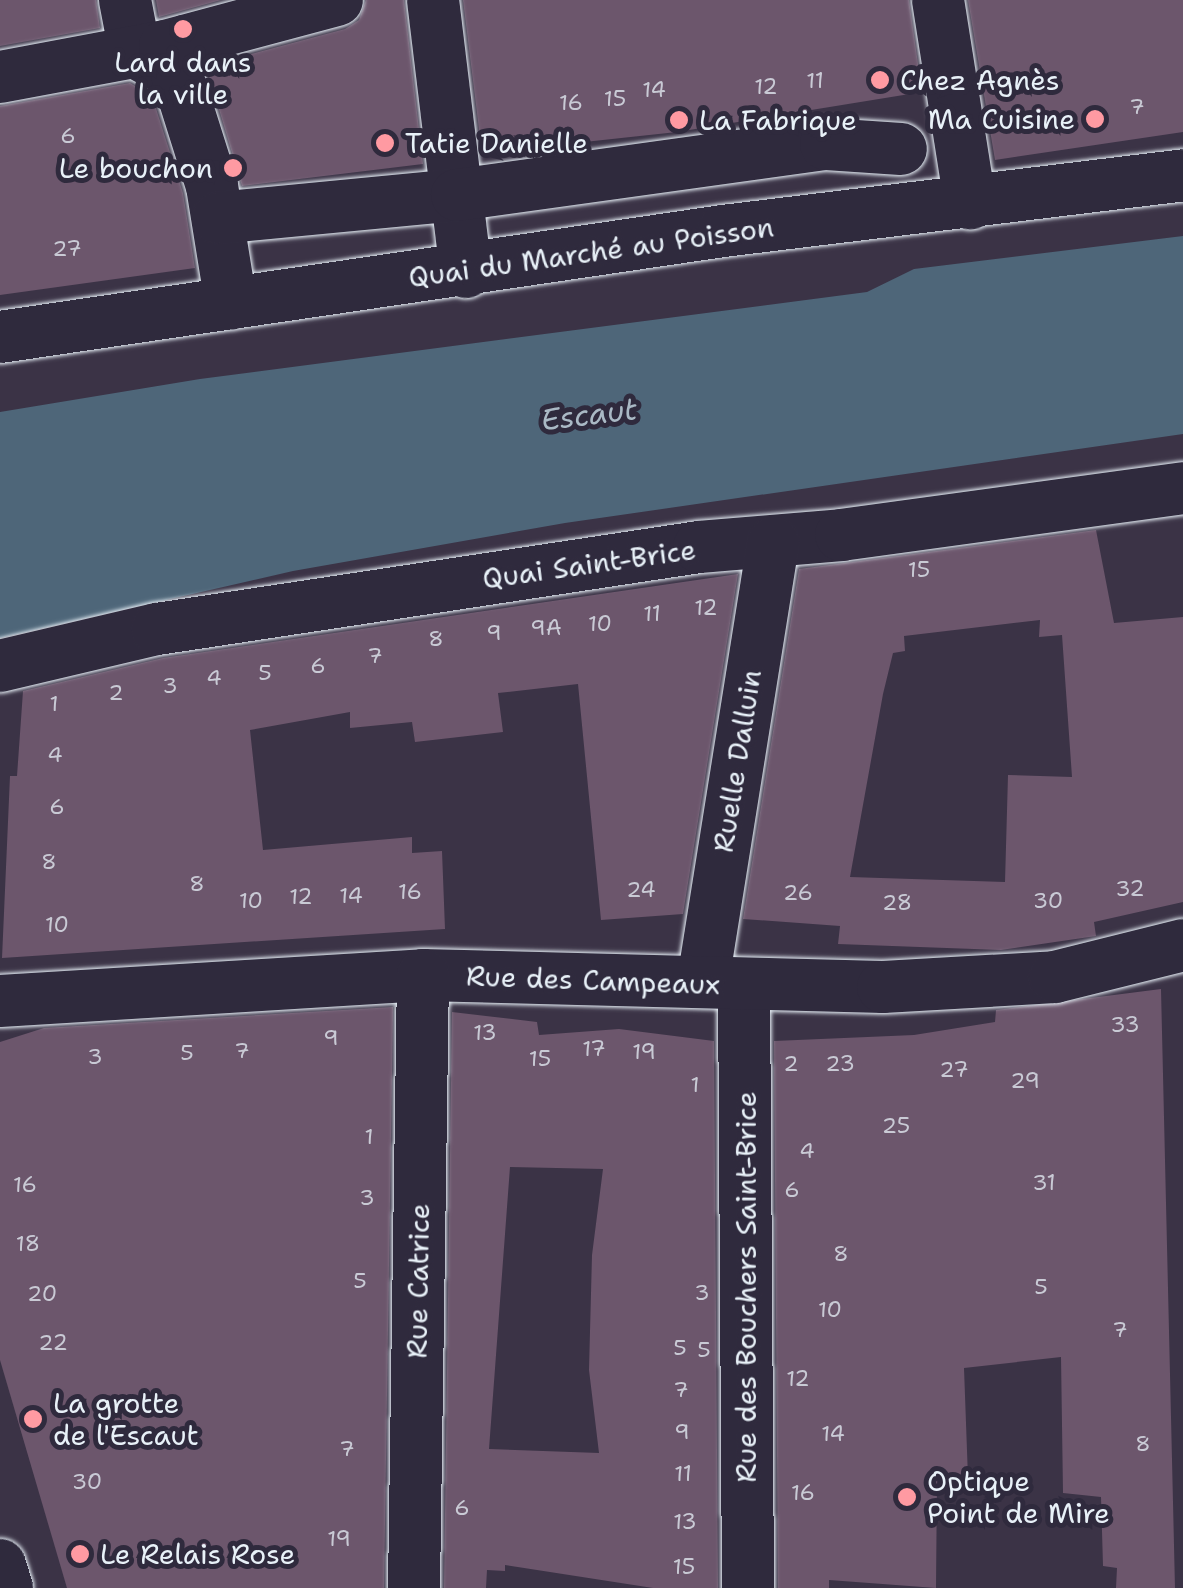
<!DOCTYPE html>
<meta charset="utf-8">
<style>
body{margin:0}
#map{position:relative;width:1183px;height:1588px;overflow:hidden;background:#3b3346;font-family:"Shantell Sans",sans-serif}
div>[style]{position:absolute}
.water>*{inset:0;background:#4e6679}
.building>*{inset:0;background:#6c566c}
.roads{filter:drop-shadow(0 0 2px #e8f1f8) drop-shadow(0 0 2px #e8f1f8)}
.minor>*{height:52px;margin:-26px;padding:0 26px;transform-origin:26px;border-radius:26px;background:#2f2a3d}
.dots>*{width:28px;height:28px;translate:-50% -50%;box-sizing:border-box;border:5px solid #2f2a3d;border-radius:50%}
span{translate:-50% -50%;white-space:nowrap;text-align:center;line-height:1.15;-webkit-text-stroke:10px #2f2a3d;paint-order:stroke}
.number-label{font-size:22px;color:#c9cad5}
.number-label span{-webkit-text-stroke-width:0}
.poi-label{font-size:28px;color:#e8f1f8}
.left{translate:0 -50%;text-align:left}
.right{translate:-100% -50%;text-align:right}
.street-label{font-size:28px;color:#e8f1f8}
.water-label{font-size:30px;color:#aab9c5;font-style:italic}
</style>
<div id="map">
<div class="water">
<div style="clip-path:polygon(1183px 236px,1183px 434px,565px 523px,293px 571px,0 638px,0 412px,200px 379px,867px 292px,914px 269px)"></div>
</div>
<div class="building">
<div style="clip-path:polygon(0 0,96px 0,100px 28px,0 46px)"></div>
<div style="clip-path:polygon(156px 0,221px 0,159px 17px)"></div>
<div style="clip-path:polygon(366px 0,404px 0,423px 164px,242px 186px,206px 66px,345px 29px,359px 20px)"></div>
<div style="clip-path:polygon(463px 0,909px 0,922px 92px,677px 132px,482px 153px)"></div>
<div style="clip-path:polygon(968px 0,1183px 0,1183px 132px,995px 160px)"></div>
<div style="clip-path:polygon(130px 83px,152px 96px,183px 193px,195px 268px,0 295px,0 106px)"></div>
<div style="clip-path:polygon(evenodd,1096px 530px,1114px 623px,1183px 617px,1183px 902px,1094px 922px,1096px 936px,1001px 950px,838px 944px,840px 926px,743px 919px,799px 569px,1096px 530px,1040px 620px,1039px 637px,1062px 635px,1072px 777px,1008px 775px,1005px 882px,850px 877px,883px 694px,893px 653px,905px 651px,904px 636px,1040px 620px)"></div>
<div style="clip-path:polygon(738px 574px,683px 914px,601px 920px,578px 684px,498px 693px,503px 732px,415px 742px,412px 722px,350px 728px,350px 712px,250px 730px,263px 850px,412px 837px,412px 853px,442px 851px,445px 929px,2px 958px,10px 776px,17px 776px,23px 691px,163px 658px)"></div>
<div style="clip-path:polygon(1161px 989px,1175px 1588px,1116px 1588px,1117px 1568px,1103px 1566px,1101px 1497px,1063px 1493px,1061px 1357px,964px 1368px,968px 1478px,937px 1478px,936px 1588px,829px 1580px,829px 1588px,778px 1588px,774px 1041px,914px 1035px,995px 1022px,996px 1010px)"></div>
<div style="clip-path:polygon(393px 1007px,384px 1588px,67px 1588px,0 1360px,0 1042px,44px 1028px)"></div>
<div style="clip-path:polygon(evenodd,452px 1012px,537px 1022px,539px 1035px,619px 1029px,714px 1041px,718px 1588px,653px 1588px,505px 1565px,505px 1571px,487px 1570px,486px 1588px,444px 1588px,452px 1012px,510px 1167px,603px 1169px,592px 1255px,589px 1370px,599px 1453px,489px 1449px,510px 1167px)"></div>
</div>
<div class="roads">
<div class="minor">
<div style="left:125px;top:0;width:53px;rotate:79.1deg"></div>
<div style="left:433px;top:0;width:274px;rotate:83.1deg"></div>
<div style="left:938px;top:0;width:206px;rotate:81deg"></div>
<div style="left:135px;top:52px;width:48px;rotate:28.7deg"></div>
<div style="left:177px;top:75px;width:116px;rotate:72.5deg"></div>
<div style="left:212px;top:186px;width:119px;rotate:80.8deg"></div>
<div style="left:0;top:77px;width:168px;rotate:-10.6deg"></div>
<div style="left:165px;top:46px;width:178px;rotate:-15deg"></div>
<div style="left:218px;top:218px;width:240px;rotate:-5.5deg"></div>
<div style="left:457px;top:195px;width:373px;rotate:-7.9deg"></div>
<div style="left:826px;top:144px;width:75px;rotate:3.8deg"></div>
<div style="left:0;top:337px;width:731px;rotate:-8.34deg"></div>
<div style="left:723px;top:231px;width:463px;rotate:-6.9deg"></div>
<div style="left:0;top:666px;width:161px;rotate:-13.3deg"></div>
<div style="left:157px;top:629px;width:548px;rotate:-8.6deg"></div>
<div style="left:699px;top:547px;width:143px;rotate:-4.8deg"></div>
<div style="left:841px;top:535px;width:345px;rotate:-7.8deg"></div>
<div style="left:703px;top:981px;width:444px;rotate:-80.9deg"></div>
<div style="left:744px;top:986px;width:602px;rotate:89.62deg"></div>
<div style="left:0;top:1001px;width:424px;rotate:-3.5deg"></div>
<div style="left:423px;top:975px;width:460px;rotate:1.5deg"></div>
<div style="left:883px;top:987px;width:172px;rotate:-3.3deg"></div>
<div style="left:1055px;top:977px;width:132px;rotate:-14deg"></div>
<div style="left:0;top:1565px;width:24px;rotate:73deg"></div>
<div style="left:414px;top:1588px;width:613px;rotate:-89.16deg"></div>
</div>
</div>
<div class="dots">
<div style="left:183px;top:29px;background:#ff9aa2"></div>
<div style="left:880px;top:80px;background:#ff9aa2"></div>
<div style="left:1095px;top:119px;background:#ff9aa2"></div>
<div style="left:679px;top:120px;background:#ff9aa2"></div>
<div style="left:385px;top:143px;background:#ff9aa2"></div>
<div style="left:233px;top:168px;background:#ff9aa2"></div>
<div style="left:33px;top:1419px;background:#ff9aa2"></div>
<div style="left:907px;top:1497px;background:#ff9aa2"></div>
<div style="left:80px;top:1554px;background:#ff9aa2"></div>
</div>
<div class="number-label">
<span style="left:815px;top:81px">11</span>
<span style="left:766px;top:87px">12</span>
<span style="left:654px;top:90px">14</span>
<span style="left:615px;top:99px">15</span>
<span style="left:571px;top:103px">16</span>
<span style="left:1137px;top:107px">7</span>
<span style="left:68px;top:136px">6</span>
<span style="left:67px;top:249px">27</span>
<span style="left:919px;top:570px">15</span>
<span style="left:706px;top:608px">12</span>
<span style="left:652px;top:614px">11</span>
<span style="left:600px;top:624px">10</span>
<span style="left:546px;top:628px">9A</span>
<span style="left:494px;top:633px">9</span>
<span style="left:436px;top:639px">8</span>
<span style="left:375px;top:656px">7</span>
<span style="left:318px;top:666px">6</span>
<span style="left:265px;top:673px">5</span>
<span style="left:214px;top:678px">4</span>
<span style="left:170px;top:686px">3</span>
<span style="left:116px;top:693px">2</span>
<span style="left:54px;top:704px">1</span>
<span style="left:55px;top:755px">4</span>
<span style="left:57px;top:807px">6</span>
<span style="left:49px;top:862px">8</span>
<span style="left:197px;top:884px">8</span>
<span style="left:1130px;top:889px">32</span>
<span style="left:641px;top:890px">24</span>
<span style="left:410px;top:892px">16</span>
<span style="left:798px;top:893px">26</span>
<span style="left:351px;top:896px">14</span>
<span style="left:301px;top:897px">12</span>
<span style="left:251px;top:901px">10</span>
<span style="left:1048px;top:901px">30</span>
<span style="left:897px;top:903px">28</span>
<span style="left:57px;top:925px">10</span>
<span style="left:1125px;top:1025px">33</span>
<span style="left:485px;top:1033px">13</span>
<span style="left:331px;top:1038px">9</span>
<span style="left:594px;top:1049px">17</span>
<span style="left:242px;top:1051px">7</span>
<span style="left:644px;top:1052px">19</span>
<span style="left:187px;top:1053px">5</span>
<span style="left:95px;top:1057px">3</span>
<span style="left:540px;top:1059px">15</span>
<span style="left:791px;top:1064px">2</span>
<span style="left:840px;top:1064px">23</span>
<span style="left:954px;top:1070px">27</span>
<span style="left:1025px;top:1081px">29</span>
<span style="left:695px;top:1085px">1</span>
<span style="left:896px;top:1126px">25</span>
<span style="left:369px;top:1137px">1</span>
<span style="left:807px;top:1151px">4</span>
<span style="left:1044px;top:1183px">31</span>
<span style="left:25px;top:1185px">16</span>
<span style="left:792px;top:1190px">6</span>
<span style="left:367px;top:1198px">3</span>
<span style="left:28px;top:1244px">18</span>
<span style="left:841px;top:1254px">8</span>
<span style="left:360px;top:1281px">5</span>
<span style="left:1041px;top:1287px">5</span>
<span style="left:702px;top:1293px">3</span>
<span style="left:42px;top:1294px">20</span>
<span style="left:830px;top:1310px">10</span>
<span style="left:1120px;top:1330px">7</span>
<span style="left:53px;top:1343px">22</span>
<span style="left:680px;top:1348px">5</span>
<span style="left:704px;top:1350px">5</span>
<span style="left:798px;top:1379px">12</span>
<span style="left:681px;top:1390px">7</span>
<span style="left:682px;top:1432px">9</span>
<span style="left:833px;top:1434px">14</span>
<span style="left:1143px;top:1444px">8</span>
<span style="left:347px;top:1449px">7</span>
<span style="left:683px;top:1474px">11</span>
<span style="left:87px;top:1482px">30</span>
<span style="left:803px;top:1493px">16</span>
<span style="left:462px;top:1508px">6</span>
<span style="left:685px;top:1522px">13</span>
<span style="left:339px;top:1539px">19</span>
<span style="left:684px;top:1567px">15</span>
</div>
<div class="poi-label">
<span style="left:183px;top:78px">Lard dans<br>la ville</span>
<span class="left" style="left:900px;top:80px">Chez Agnès</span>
<span class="right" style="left:1075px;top:119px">Ma Cuisine</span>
<span class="left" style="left:699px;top:120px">La Fabrique</span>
<span class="left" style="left:405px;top:143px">Tatie Danielle</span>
<span class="right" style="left:213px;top:168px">Le bouchon</span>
<span class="left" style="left:53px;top:1419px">La grotte<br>de l'Escaut</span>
<span class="left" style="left:927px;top:1497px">Optique<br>Point de Mire</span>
<span class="left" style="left:100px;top:1554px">Le Relais Rose</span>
</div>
<div class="street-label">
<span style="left:591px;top:252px;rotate:-8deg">Quai du Marché au Poisson</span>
<span style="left:589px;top:564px;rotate:-8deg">Quai Saint-Brice</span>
<span style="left:737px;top:761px;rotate:-81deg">Ruelle Dalluin</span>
<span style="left:593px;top:980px;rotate:2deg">Rue des Campeaux</span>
<span style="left:418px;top:1281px;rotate:-89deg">Rue Catrice</span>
<span style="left:746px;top:1287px;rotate:-90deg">Rue des Bouchers Saint-Brice</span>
</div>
<div class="water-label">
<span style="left:589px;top:415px;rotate:-7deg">Escaut</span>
</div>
</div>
